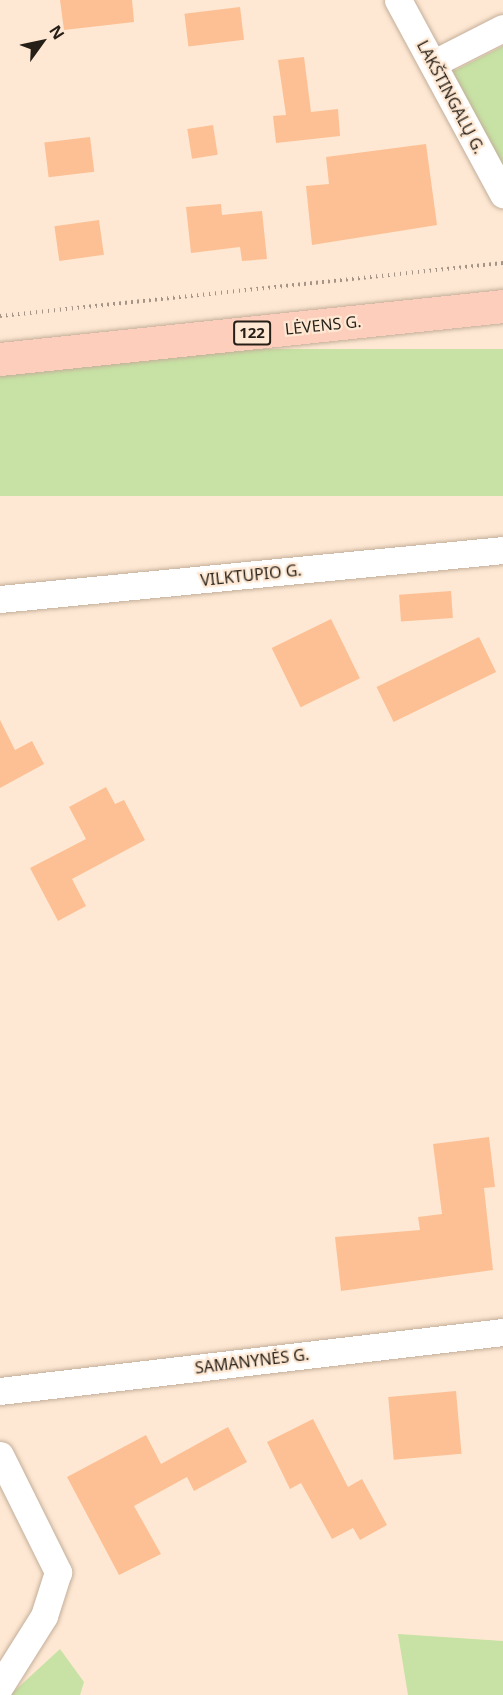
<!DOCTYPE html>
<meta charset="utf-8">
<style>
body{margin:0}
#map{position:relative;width:503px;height:1695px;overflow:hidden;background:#fee8d3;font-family:"Noto Sans",sans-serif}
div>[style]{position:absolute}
.green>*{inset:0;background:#c7e2a4;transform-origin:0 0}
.building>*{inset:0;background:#fcc094;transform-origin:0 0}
.path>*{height:4px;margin-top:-2px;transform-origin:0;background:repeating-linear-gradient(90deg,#a59586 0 1.5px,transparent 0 6px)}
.roads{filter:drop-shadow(0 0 2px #c3ae9a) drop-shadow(0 0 2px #c3ae9a)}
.street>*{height:27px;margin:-13.5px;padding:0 13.5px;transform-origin:13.5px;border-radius:13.5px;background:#fff}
.primary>*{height:33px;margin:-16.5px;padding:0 16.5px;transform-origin:16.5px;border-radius:16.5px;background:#fdcebb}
span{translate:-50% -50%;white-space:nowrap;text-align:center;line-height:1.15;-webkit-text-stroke:4.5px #fee8d3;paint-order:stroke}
.shield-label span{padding:2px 4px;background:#fee8d3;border:2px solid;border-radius:4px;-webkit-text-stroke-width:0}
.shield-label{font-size:15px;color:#261f17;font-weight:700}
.street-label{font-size:16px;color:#261f17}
.north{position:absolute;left:12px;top:12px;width:60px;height:60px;-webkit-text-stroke:4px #fee8d3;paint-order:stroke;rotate:57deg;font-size:16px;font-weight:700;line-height:24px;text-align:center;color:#261f17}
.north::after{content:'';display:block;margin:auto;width:21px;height:27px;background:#261f17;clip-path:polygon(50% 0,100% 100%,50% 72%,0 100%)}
</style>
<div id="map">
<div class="green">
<div style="clip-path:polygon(503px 46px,503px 194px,442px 77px)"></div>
<div style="left:503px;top:349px;width:147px;height:506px;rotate:90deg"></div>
<div style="clip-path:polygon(398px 1634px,503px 1641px,503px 1695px,408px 1695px)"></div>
<div style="clip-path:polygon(60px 1649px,84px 1682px,80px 1695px,10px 1695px)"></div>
</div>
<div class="building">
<div style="clip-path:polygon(60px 0,132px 0,134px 22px,64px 30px)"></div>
<div style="left:240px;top:7px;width:33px;height:56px;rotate:83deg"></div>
<div style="clip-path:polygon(304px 57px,311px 112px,338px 109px,340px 136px,276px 143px,273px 116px,286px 115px,278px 60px)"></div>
<div style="left:213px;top:125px;width:30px;height:26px;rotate:81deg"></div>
<div style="left:90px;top:137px;width:35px;height:46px;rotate:83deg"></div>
<div style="clip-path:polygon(426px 144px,437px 225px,312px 245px,306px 186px,329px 184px,326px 157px)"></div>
<div style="clip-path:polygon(221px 204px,222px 215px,262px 211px,267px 259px,242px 261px,240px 247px,191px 253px,186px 207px)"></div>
<div style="left:99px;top:220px;width:35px;height:45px;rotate:82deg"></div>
<div style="left:451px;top:591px;width:27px;height:52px;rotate:86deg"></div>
<div style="left:331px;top:619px;width:66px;height:66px;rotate:64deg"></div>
<div style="left:479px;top:637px;width:39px;height:114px;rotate:64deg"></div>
<div style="clip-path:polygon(0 720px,15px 750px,32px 741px,44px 764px,0 788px)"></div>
<div style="clip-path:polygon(106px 787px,115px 804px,124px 800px,145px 840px,72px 879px,86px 906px,58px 921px,30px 868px,86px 839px,69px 807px)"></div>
<div style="clip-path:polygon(489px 1137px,495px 1187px,484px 1188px,493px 1270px,341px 1291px,335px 1237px,420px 1230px,418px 1217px,442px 1214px,433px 1144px)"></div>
<div style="left:456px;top:1391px;width:63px;height:68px;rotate:85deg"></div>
<div style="clip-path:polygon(313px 1419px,348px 1487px,362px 1479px,387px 1525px,360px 1540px,353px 1528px,332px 1539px,301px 1483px,290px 1489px,267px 1442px)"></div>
<div style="clip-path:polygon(228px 1427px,247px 1462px,194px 1491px,187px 1477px,134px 1506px,161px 1554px,119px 1575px,67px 1477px,146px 1435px,161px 1464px)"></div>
</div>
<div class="path">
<div style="left:0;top:316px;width:506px;rotate:-6.01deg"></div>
</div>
<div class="roads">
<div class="street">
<div style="left:398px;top:0;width:221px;rotate:61.6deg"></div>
<div style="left:434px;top:63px;width:77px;rotate:-26.9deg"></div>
<div style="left:0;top:599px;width:505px;rotate:-5.56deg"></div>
<div style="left:0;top:1391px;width:506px;rotate:-6.69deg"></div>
<div style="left:0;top:1455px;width:131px;rotate:63.6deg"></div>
<div style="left:58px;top:1572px;width:46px;rotate:107.7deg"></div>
<div style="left:44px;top:1616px;width:83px;rotate:122.2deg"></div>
</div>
<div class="primary">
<div style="left:0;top:359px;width:506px;rotate:-6.01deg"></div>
</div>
</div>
<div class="shield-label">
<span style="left:252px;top:333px">122</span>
</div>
<div class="street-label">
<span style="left:451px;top:97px;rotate:62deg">LAKŠTINGALŲ G.</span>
<span style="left:323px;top:325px;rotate:-6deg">LĖVENS G.</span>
<span style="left:251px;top:575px;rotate:-6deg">VILKTUPIO G.</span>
<span style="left:252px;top:1361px;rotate:-7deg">SAMANYNĖS G.</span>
</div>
<div class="north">N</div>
</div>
